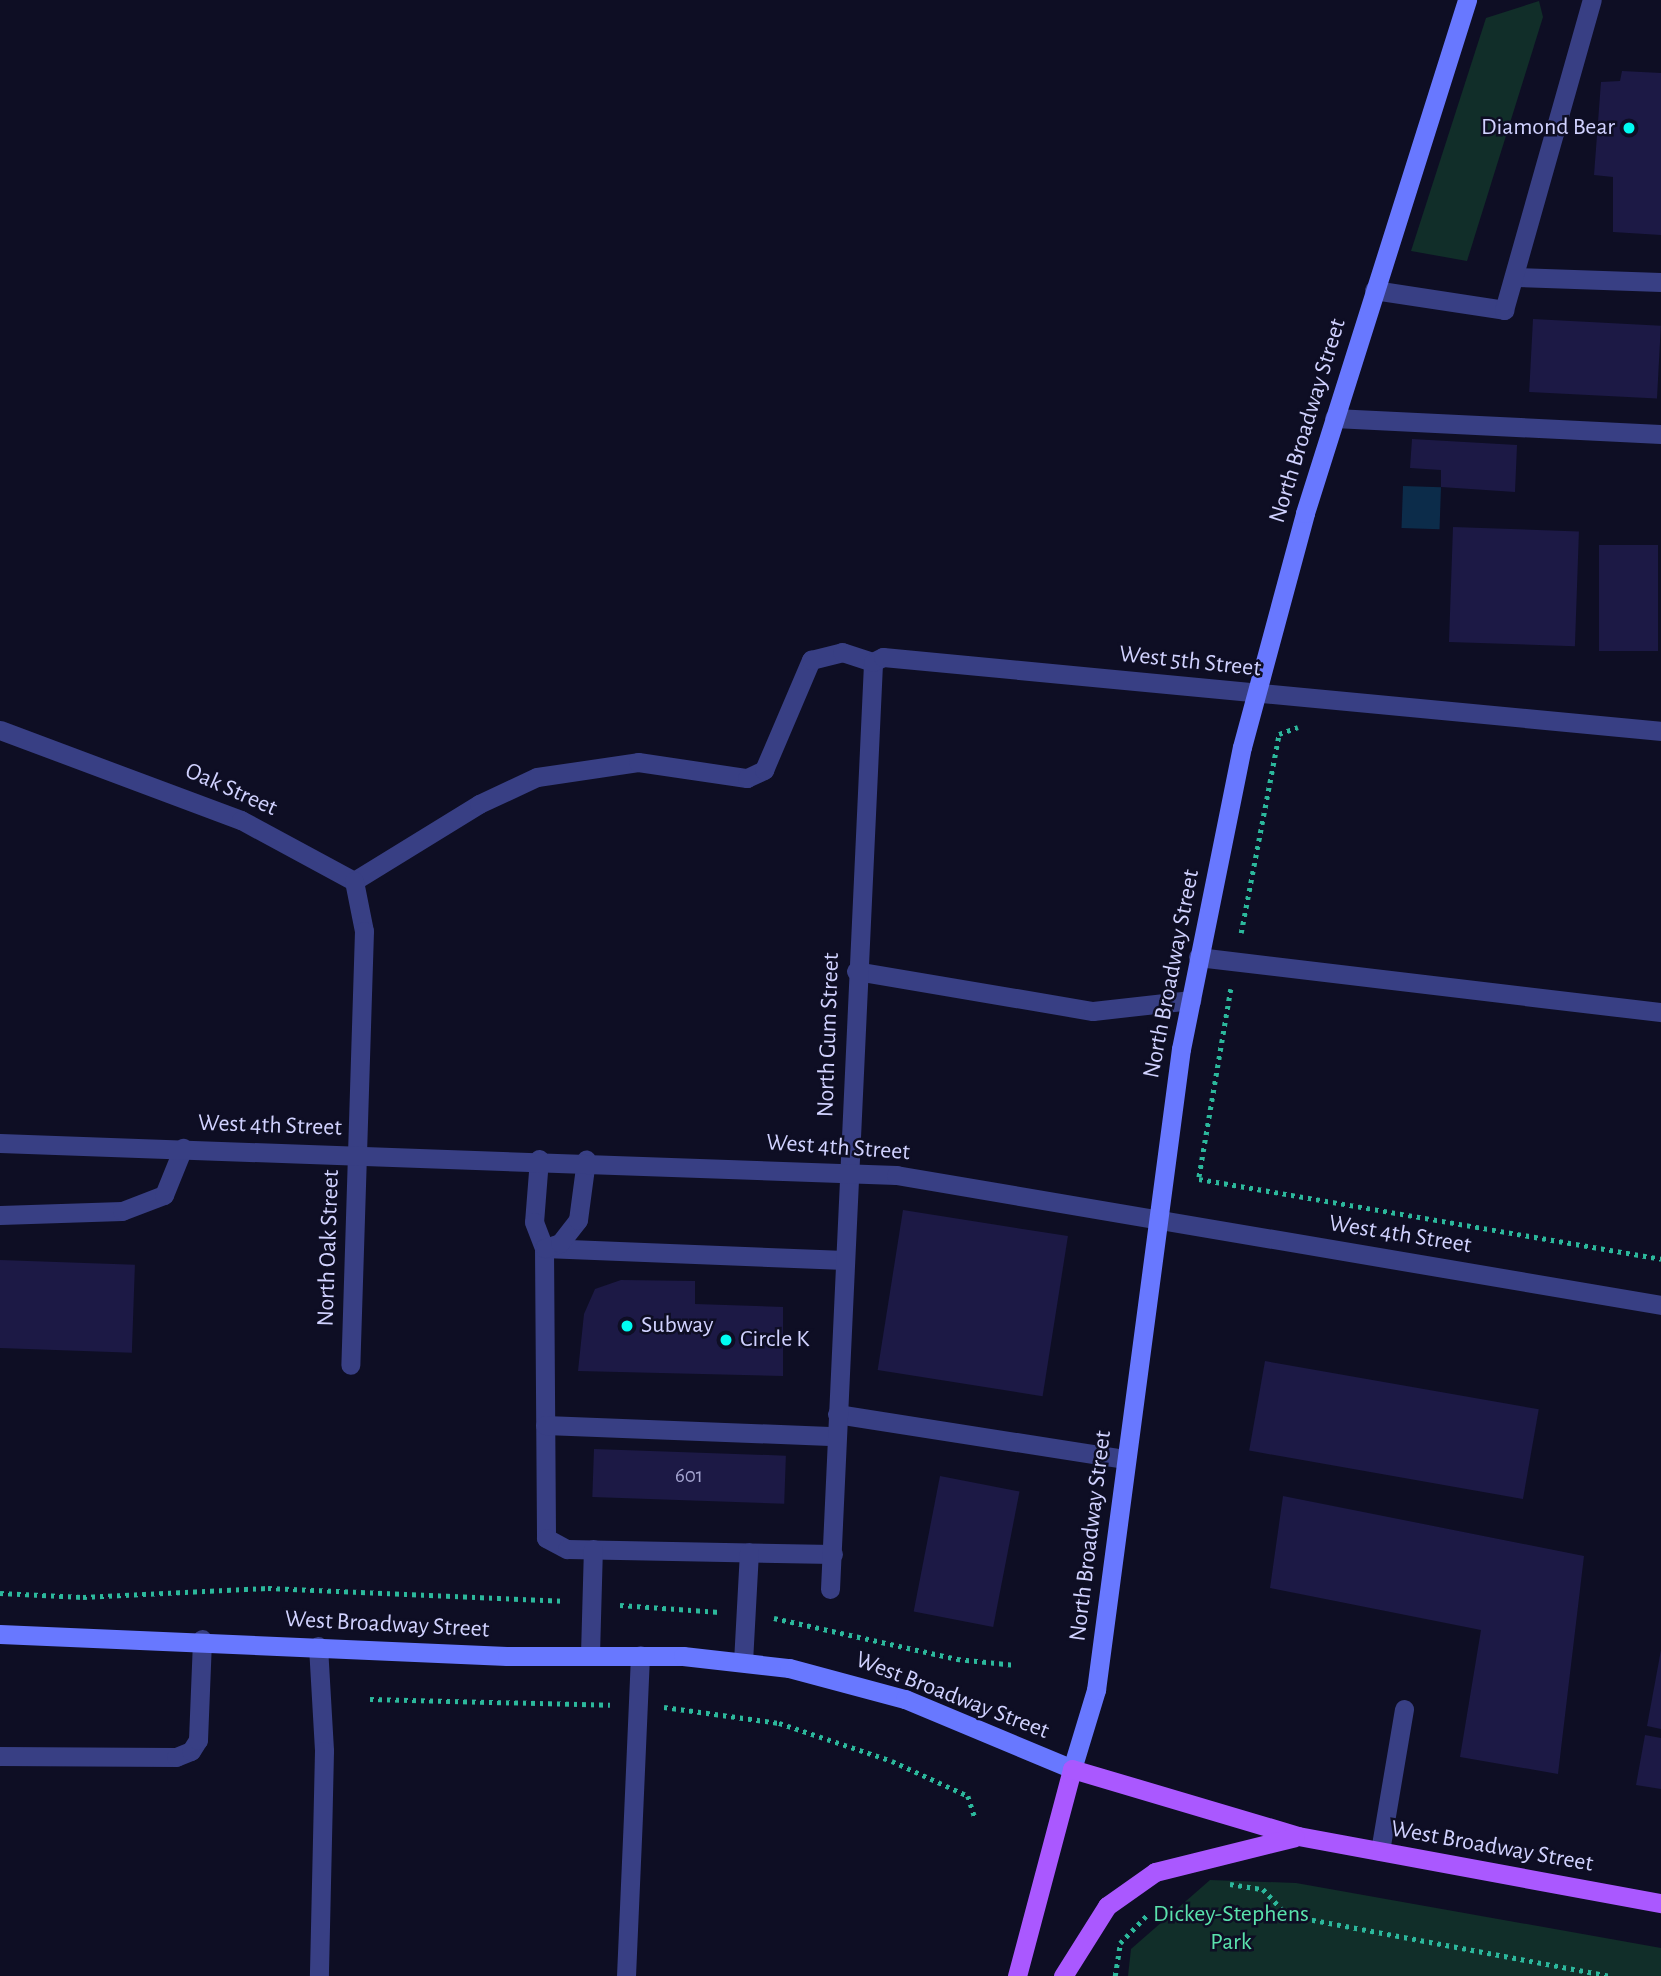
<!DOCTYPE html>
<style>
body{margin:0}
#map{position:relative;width:1661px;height:1976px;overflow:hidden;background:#0e0e24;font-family:"Alegreya Sans",sans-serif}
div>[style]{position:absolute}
.green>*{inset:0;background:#112e29}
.water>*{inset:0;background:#0c2c4a;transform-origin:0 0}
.building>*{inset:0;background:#1c1945;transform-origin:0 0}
.path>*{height:4.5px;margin-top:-2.25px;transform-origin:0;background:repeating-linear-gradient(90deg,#2cb89c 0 3.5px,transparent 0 8.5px)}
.service>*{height:19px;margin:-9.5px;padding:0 9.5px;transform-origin:9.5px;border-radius:9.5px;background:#383f84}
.minor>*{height:19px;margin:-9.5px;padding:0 9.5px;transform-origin:9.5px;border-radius:9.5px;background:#383f84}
.tertiary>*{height:19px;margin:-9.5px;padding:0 9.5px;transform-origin:9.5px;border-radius:9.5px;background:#383f84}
.secondary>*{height:19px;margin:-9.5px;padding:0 9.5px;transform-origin:9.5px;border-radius:9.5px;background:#6878ff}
.primary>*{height:19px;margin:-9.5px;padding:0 9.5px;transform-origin:9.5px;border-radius:9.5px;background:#aa58ff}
.dots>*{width:19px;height:19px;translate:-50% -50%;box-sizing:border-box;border:4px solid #0e0e24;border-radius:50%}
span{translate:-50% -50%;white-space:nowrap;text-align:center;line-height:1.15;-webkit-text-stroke:5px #0e0e24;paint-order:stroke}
.number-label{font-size:21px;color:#a4a4d0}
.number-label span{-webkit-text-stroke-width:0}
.poi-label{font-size:24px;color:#d1d2ff}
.right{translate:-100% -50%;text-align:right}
.left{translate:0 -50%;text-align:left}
.street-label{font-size:24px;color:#d1d2ff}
.park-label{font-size:24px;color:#5ae2ad}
</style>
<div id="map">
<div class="green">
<div style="clip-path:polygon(1539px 1px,1543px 17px,1467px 261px,1411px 251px,1486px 18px)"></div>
<div style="clip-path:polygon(1210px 1880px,1296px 1883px,1661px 1948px,1661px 1976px,1128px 1976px,1131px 1949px)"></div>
</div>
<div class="water">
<div style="left:1403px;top:486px;width:38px;height:42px;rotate:2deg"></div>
</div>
<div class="building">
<div style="clip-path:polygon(1622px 71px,1661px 73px,1661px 235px,1613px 232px,1613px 177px,1594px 175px,1601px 82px,1620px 81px)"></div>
<div style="left:1533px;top:319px;width:128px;height:73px;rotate:3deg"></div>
<div style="clip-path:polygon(1412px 439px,1517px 445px,1515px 492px,1441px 487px,1441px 470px,1410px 468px)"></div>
<div style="left:1453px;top:527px;width:126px;height:115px;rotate:2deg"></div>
<div style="left:1599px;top:545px;width:59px;height:106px"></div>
<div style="left:903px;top:1210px;width:167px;height:162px;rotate:9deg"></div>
<div style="left:0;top:1260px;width:135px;height:88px;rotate:2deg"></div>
<div style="clip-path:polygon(621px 1280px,695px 1281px,695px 1304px,783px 1307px,783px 1376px,578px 1371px,584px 1314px,595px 1289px)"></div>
<div style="left:1265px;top:1361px;width:278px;height:91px;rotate:10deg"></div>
<div style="left:594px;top:1449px;width:192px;height:48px;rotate:2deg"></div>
<div style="left:940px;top:1476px;width:81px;height:138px;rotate:11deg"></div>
<div style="clip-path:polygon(1283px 1496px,1584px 1556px,1558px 1774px,1460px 1757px,1481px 1630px,1270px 1588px)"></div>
<div style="clip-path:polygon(1661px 1650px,1661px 1729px,1647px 1726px)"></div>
<div style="clip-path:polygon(1645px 1735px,1661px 1738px,1661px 1789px,1636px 1785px)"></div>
</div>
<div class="path">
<div style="left:1241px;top:933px;width:203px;rotate:-79.2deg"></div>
<div style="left:1279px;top:734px;width:20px;rotate:-20deg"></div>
<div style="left:1231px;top:989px;width:193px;rotate:99.6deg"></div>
<div style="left:1199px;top:1179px;width:469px;rotate:9.8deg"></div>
<div style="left:0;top:1593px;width:83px;rotate:2.8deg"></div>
<div style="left:83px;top:1597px;width:185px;rotate:-2.8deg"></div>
<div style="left:268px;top:1588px;width:295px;rotate:2.5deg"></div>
<div style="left:620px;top:1605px;width:100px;rotate:4deg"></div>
<div style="left:774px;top:1618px;width:188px;rotate:12.6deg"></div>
<div style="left:957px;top:1659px;width:59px;rotate:5.8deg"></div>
<div style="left:370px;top:1699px;width:240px;rotate:1.4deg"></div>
<div style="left:664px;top:1707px;width:116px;rotate:7.9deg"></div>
<div style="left:779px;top:1723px;width:119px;rotate:18.6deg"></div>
<div style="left:892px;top:1761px;width:84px;rotate:24.7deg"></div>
<div style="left:968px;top:1796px;width:23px;rotate:72deg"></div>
<div style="left:1230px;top:1884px;width:33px;rotate:9deg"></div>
<div style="left:1263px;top:1889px;width:35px;rotate:47deg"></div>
<div style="left:1287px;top:1915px;width:329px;rotate:10.7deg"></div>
<div style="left:1115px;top:1976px;width:33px;rotate:-81deg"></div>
<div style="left:1120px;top:1943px;width:39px;rotate:-46deg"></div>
</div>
<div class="service">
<div style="left:1516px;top:277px;width:145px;rotate:2deg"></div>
<div style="left:1374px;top:290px;width:132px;rotate:8.7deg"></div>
<div style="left:1504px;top:310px;width:322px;rotate:-74.2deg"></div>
<div style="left:1334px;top:418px;width:327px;rotate:2.8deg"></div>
<div style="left:354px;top:881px;width:147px;rotate:-31.6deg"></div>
<div style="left:479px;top:804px;width:64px;rotate:-25deg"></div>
<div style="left:537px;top:777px;width:102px;rotate:-8.4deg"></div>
<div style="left:638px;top:762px;width:110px;rotate:8.4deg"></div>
<div style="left:747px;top:778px;width:19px;rotate:-25deg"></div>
<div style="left:764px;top:770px;width:120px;rotate:-66.9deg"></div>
<div style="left:811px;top:660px;width:32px;rotate:-14deg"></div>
<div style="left:842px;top:652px;width:33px;rotate:18deg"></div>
<div style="left:1198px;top:957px;width:466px;rotate:6.8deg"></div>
<div style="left:856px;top:971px;width:240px;rotate:9.6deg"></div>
<div style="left:1093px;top:1011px;width:99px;rotate:-6.4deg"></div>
<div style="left:539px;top:1159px;width:63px;rotate:94.5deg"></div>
<div style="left:534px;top:1222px;width:28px;rotate:69deg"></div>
<div style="left:544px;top:1248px;width:290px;rotate:89.6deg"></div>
<div style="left:546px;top:1538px;width:24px;rotate:28deg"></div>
<div style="left:567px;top:1549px;width:266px;rotate:1.1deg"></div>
<div style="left:0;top:1215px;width:122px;rotate:-1.9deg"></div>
<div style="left:122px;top:1211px;width:45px;rotate:-20.9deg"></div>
<div style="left:164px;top:1195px;width:51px;rotate:-68deg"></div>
<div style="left:544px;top:1248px;width:301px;rotate:2.3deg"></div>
<div style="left:545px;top:1248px;width:16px;rotate:-18deg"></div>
<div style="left:560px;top:1243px;width:29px;rotate:-52deg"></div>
<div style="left:578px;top:1220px;width:61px;rotate:-82.4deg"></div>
<div style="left:837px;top:1414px;width:292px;rotate:8.9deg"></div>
<div style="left:545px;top:1425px;width:291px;rotate:2.2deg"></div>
<div style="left:318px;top:1646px;width:105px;rotate:86.7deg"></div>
<div style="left:324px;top:1751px;width:225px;rotate:91.3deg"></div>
<div style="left:590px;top:1654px;width:105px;rotate:-88.4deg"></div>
<div style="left:743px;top:1662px;width:110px;rotate:-86.9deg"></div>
<div style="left:0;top:1756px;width:176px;rotate:0.3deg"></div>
<div style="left:176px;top:1757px;width:16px;rotate:-22deg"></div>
<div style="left:191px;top:1751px;width:13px;rotate:-58deg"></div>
<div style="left:198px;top:1740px;width:101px;rotate:-87.7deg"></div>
<div style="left:1380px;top:1851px;width:144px;rotate:-80.4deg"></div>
<div style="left:626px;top:1976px;width:321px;rotate:-87.5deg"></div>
</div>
<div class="minor">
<div style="left:0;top:730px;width:257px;rotate:20.5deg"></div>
<div style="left:241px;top:820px;width:128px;rotate:28.4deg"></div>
<div style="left:354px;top:881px;width:51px;rotate:78.7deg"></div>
<div style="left:364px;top:931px;width:434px;rotate:91.8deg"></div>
<div style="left:830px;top:1589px;width:928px;rotate:-87.34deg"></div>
<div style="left:873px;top:662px;width:11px;rotate:-27deg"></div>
<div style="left:883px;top:657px;width:782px;rotate:5.43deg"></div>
</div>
<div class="tertiary">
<div style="left:0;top:1143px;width:897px;rotate:2.05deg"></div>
<div style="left:896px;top:1175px;width:776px;rotate:9.64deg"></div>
</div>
<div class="secondary">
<div style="left:0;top:1634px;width:507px;rotate:2.48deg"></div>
<div style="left:507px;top:1656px;width:176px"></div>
<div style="left:683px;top:1656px;width:107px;rotate:6.5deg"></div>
<div style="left:789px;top:1668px;width:120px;rotate:15deg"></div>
<div style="left:905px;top:1699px;width:181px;rotate:22.7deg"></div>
<div style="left:1072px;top:1769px;width:83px;rotate:-73.1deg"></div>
<div style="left:1096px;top:1690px;width:647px;rotate:-82.45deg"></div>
<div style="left:1181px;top:1049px;width:308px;rotate:-78.6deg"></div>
<div style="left:1242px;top:747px;width:242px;rotate:-74.9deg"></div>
<div style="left:1305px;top:513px;width:538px;rotate:-72.47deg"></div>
</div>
<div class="primary">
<div style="left:1017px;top:1976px;width:214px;rotate:-75.1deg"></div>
<div style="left:1072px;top:1769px;width:236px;rotate:16.5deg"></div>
<div style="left:1298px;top:1836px;width:369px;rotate:10.5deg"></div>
<div style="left:1063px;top:1976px;width:83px;rotate:-57.8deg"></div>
<div style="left:1107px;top:1906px;width:59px;rotate:-35.3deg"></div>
<div style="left:1155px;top:1872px;width:144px;rotate:-14deg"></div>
</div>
<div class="dots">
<div style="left:1629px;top:128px;background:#00fcf2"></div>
<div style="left:627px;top:1326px;background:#00fcf2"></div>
<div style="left:726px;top:1340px;background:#00fcf2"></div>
</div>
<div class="number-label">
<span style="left:689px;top:1476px">601</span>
</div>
<div class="poi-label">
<span class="right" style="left:1615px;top:128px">Diamond Bear</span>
<span class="left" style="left:641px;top:1326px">Subway</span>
<span class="left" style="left:740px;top:1340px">Circle K</span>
</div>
<div class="street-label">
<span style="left:1308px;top:421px;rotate:-73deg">North Broadway Street</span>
<span style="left:1190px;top:662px;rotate:6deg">West 5th Street</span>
<span style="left:231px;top:790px;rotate:24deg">Oak Street</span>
<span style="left:1172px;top:974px;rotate:-79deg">North Broadway Street</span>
<span style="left:829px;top:1035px;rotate:-88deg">North Gum Street</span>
<span style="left:270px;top:1126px;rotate:2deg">West 4th Street</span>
<span style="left:838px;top:1148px;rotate:4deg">West 4th Street</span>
<span style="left:1400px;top:1235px;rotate:9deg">West 4th Street</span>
<span style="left:329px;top:1248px;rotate:-88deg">North Oak Street</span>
<span style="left:1091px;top:1536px;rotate:-83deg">North Broadway Street</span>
<span style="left:387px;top:1625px;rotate:3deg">West Broadway Street</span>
<span style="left:952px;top:1696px;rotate:21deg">West Broadway Street</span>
<span style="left:1492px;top:1847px;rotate:10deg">West Broadway Street</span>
</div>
<div class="park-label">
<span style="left:1231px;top:1929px">Dickey-Stephens<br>Park</span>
</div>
</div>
